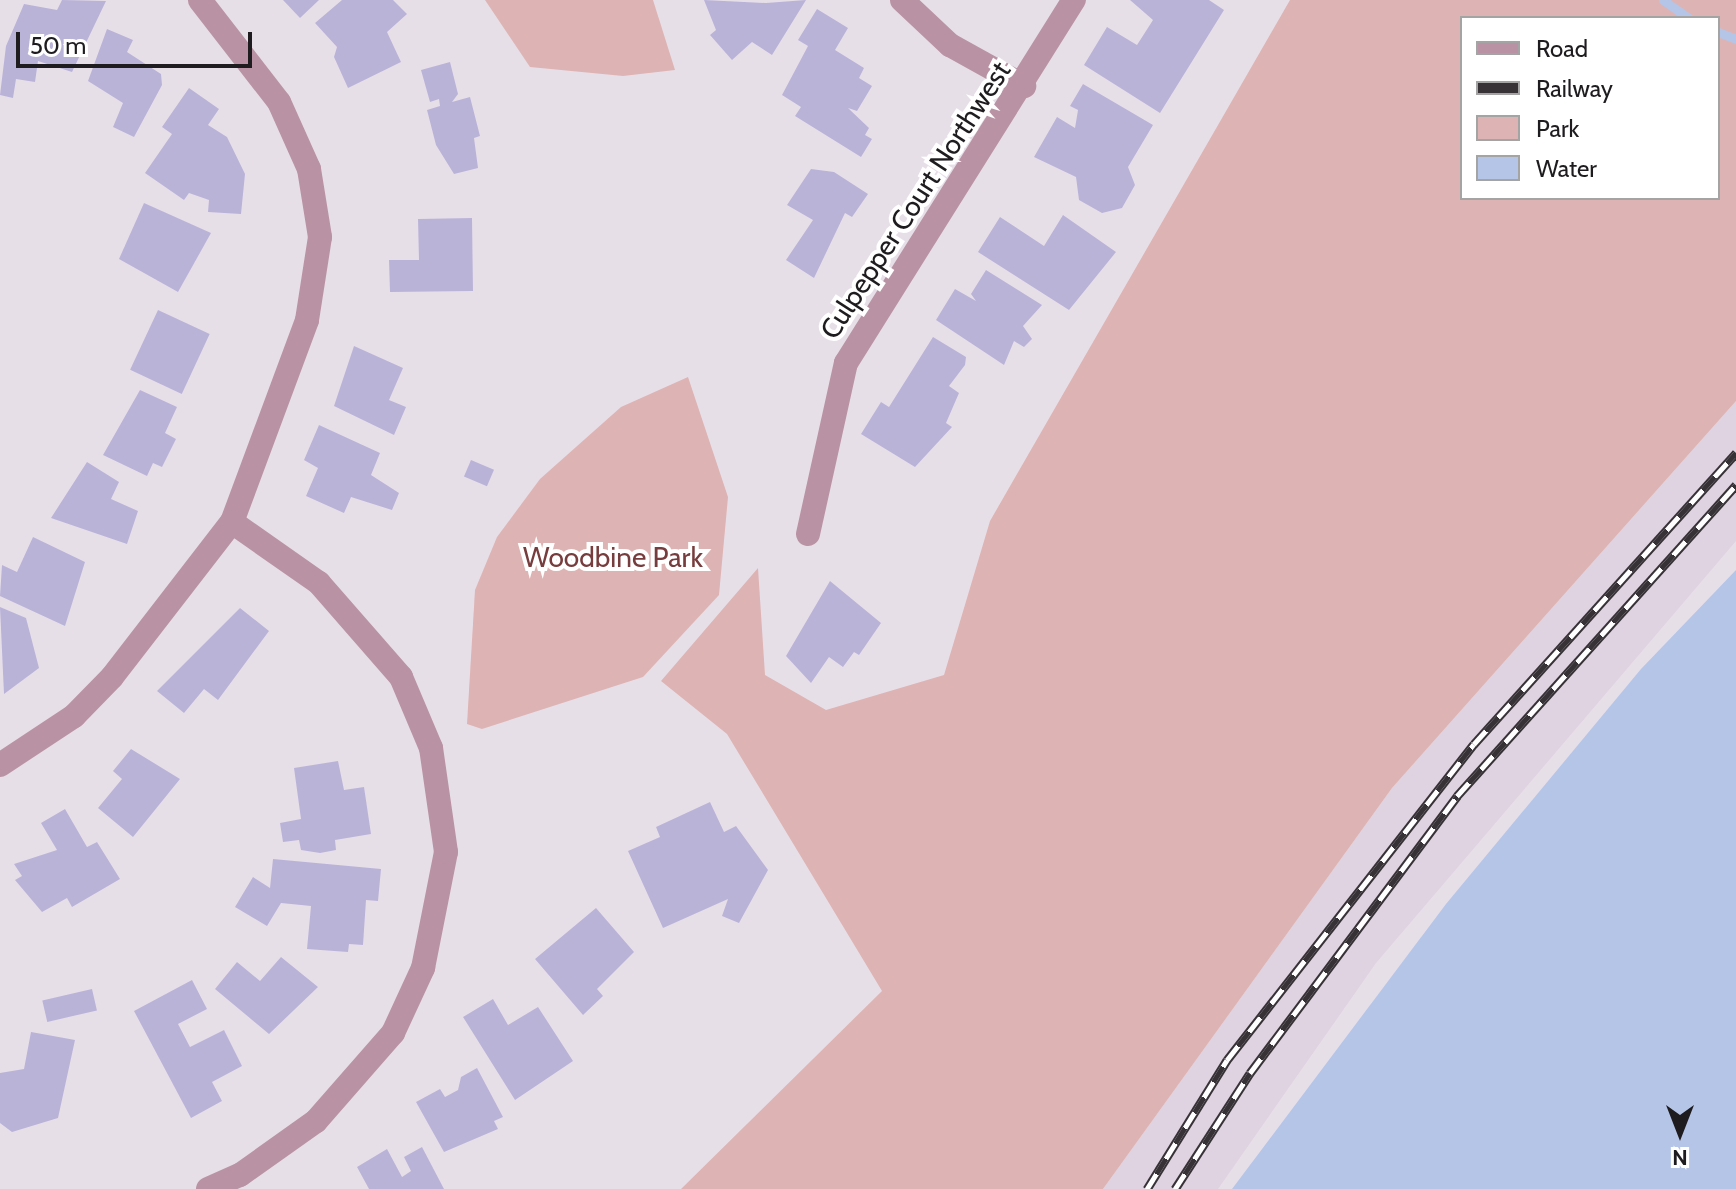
<!DOCTYPE html>
<style>
body{margin:0}
#map{position:relative;width:1736px;height:1189px;overflow:hidden;background:#e7dfe8;font-family:Cabin,sans-serif}
div>[style]{position:absolute}
.built>*{inset:0;background:#dfd2e1}
.green>*{inset:0;background:#ddb4b3}
.water>*{inset:0;background:#b4c5e8}
.stream>*{height:9px;margin:-4.5px;padding:0 4.5px;transform-origin:4.5px;border-radius:4.5px;background:#b4c5e8}
.building>*{inset:0;background:#bab3d8;transform-origin:0 0}
.street>*{height:24px;margin:-12px;padding:0 12px;transform-origin:12px;border-radius:12px;background:#b993a4}
.rail>*{height:9px;margin-top:-4.5px;transform-origin:0;background:repeating-linear-gradient(90deg,#fff 0 18px,#363236 0 36px);box-sizing:border-box;border-block:2px solid #363236}
span{translate:-50% -50%;white-space:nowrap;text-align:center;line-height:1.15;-webkit-text-stroke:8px #fff;paint-order:stroke}
.street-label{font-size:28px;color:#1f1c1f}
.park-label{font-size:28px;color:#773c3d}
.legend{position:absolute;left:1460px;top:16px;width:260px;height:184px;box-sizing:border-box;background:#fff;border:2px solid #a5a4a5;margin:0;padding:10px 14px;list-style:none;font-size:24px;color:#1f1c1f}
.legend li{display:flex;align-items:center;gap:16px;height:40px}
.legend b{width:40px;border:2px solid #a5a4a5}
.north{position:absolute;left:1640px;top:1093px;width:80px;height:80px;-webkit-text-stroke:6px #fff;paint-order:stroke;rotate:180deg;font-size:22px;font-weight:700;line-height:32px;text-align:center;color:#1f1c1f}
.north::after{content:'';display:block;margin:auto;width:28px;height:36px;background:#1f1c1f;clip-path:polygon(50% 0,100% 100%,50% 72%,0 100%)}
.scale{position:absolute;left:16px;top:32px;width:236px;height:36px;box-sizing:border-box;border:4px solid #1f1c1f;border-top:0;padding-left:10px;font-size:24px;line-height:28px;white-space:nowrap;color:#1f1c1f;-webkit-text-stroke:6px #fff;paint-order:stroke}
</style>
<div id="map">
<div class="built">
<div style="clip-path:polygon(1736px 401px,1736px 541px,1376px 963px,1218px 1189px,1103px 1189px,1392px 788px)"></div>
</div>
<div class="green">
<div style="clip-path:polygon(485px 0,653px 0,675px 70px,623px 76px,530px 67px)"></div>
<div style="clip-path:polygon(evenodd,1290px 0,1736px 0,1736px 401px,1392px 788px,1103px 1189px,681px 1189px,882px 991px,727px 734px,661px 681px,758px 568px,765px 675px,826px 710px,944px 675px,990px 521px,1290px 0,1462px 18px,1718px 18px,1718px 198px,1462px 198px,1462px 18px)"></div>
<div style="clip-path:polygon(688px 377px,728px 497px,719px 595px,643px 677px,482px 729px,467px 724px,475px 590px,497px 537px,540px 479px,621px 407px)"></div>
</div>
<div class="water">
<div style="clip-path:polygon(1736px 570px,1736px 1189px,1232px 1189px,1446px 904px,1641px 669px)"></div>
</div>
<div class="stream">
<div style="left:1663px;top:0;width:32px;rotate:35deg"></div>
<div style="left:1718px;top:32px;width:19px;rotate:21deg"></div>
</div>
<div class="building">
<div style="clip-path:polygon(62px 0,106px 1px,72px 72px,38px 61px,35px 82px,16px 79px,13px 98px,0 95px,6px 46px,24px 4px,57px 10px)"></div>
<div style="clip-path:polygon(283px 0,319px 0,300px 18px)"></div>
<div style="clip-path:polygon(342px 0,393px 0,407px 14px,387px 32px,401px 62px,348px 88px,334px 57px,337px 47px,315px 23px)"></div>
<div style="clip-path:polygon(704px 0,766px 3px,806px 0,772px 55px,752px 42px,732px 60px,710px 35px,716px 30px)"></div>
<div style="clip-path:polygon(1130px 0,1209px 0,1224px 10px,1160px 113px,1084px 65px,1107px 27px,1137px 45px,1153px 20px)"></div>
<div style="clip-path:polygon(817px 9px,848px 28px,835px 50px,864px 68px,859px 78px,872px 86px,857px 111px,848px 108px,869px 128px,865px 135px,872px 139px,861px 157px,795px 116px,801px 107px,782px 95px,808px 46px,798px 40px)"></div>
<div style="clip-path:polygon(107px 29px,133px 40px,127px 52px,161px 74px,162px 85px,134px 137px,113px 127px,123px 103px,88px 81px)"></div>
<div style="clip-path:polygon(450px 62px,458px 94px,452px 102px,470px 97px,480px 136px,474px 138px,478px 168px,454px 174px,436px 145px,427px 110px,440px 106px,439px 99px,430px 102px,421px 70px)"></div>
<div style="clip-path:polygon(1083px 84px,1153px 125px,1128px 167px,1135px 185px,1122px 208px,1102px 213px,1079px 200px,1076px 177px,1034px 157px,1057px 117px,1075px 128px,1078px 110px,1070px 106px)"></div>
<div style="clip-path:polygon(189px 88px,219px 109px,208px 125px,227px 137px,245px 174px,241px 214px,208px 212px,209px 200px,189px 193px,184px 200px,145px 173px,172px 134px,162px 127px)"></div>
<div style="clip-path:polygon(811px 169px,834px 172px,868px 194px,852px 217px,845px 213px,814px 278px,786px 260px,813px 220px,787px 205px)"></div>
<div style="clip-path:polygon(144px 203px,211px 233px,178px 292px,119px 259px)"></div>
<div style="clip-path:polygon(1063px 215px,1116px 252px,1069px 310px,978px 252px,1000px 217px,1044px 246px)"></div>
<div style="clip-path:polygon(472px 218px,473px 291px,390px 292px,389px 260px,419px 260px,418px 219px)"></div>
<div style="clip-path:polygon(986px 270px,1042px 305px,1023px 326px,1032px 339px,1024px 347px,1014px 341px,1004px 365px,936px 320px,955px 289px,976px 301px,971px 294px)"></div>
<div style="left:158px;top:310px;width:57px;height:66px;rotate:25deg"></div>
<div style="clip-path:polygon(933px 337px,966px 357px,965px 365px,949px 386px,959px 393px,946px 423px,952px 427px,915px 467px,861px 434px,881px 402px,889px 407px)"></div>
<div style="clip-path:polygon(354px 346px,403px 368px,389px 400px,406px 407px,394px 435px,334px 406px)"></div>
<div style="clip-path:polygon(140px 390px,177px 407px,165px 433px,176px 439px,162px 467px,153px 463px,147px 476px,103px 455px)"></div>
<div style="clip-path:polygon(319px 425px,380px 453px,371px 475px,399px 493px,392px 510px,351px 497px,344px 513px,306px 496px,318px 468px,304px 460px)"></div>
<div style="left:471px;top:460px;width:25px;height:18px;rotate:23deg"></div>
<div style="clip-path:polygon(87px 462px,119px 482px,111px 499px,138px 511px,127px 544px,51px 518px)"></div>
<div style="clip-path:polygon(33px 537px,85px 562px,65px 626px,0 596px,2px 565px,17px 572px)"></div>
<div style="clip-path:polygon(830px 581px,881px 623px,859px 655px,854px 652px,843px 667px,829px 657px,811px 683px,786px 656px)"></div>
<div style="clip-path:polygon(0 607px,26px 618px,39px 668px,4px 694px)"></div>
<div style="clip-path:polygon(240px 608px,269px 631px,218px 700px,204px 689px,184px 713px,157px 691px)"></div>
<div style="clip-path:polygon(131px 749px,180px 779px,133px 837px,98px 808px,122px 779px,113px 771px)"></div>
<div style="clip-path:polygon(338px 761px,344px 790px,364px 787px,371px 834px,335px 840px,336px 850px,320px 853px,301px 850px,299px 840px,283px 842px,280px 823px,301px 819px,294px 768px)"></div>
<div style="clip-path:polygon(710px 802px,724px 832px,736px 826px,768px 870px,739px 923px,722px 916px,728px 899px,663px 928px,628px 851px,660px 837px,656px 827px)"></div>
<div style="clip-path:polygon(65px 809px,87px 847px,97px 842px,120px 879px,72px 907px,67px 898px,42px 912px,15px 880px,22px 876px,14px 864px,57px 850px,41px 823px)"></div>
<div style="clip-path:polygon(273px 859px,381px 869px,378px 901px,366px 900px,363px 945px,349px 944px,348px 952px,307px 949px,311px 906px,281px 903px,267px 926px,235px 907px,253px 877px,270px 888px)"></div>
<div style="clip-path:polygon(596px 908px,634px 952px,597px 989px,603px 996px,583px 1015px,535px 959px)"></div>
<div style="clip-path:polygon(281px 957px,318px 987px,269px 1034px,215px 989px,237px 962px,260px 981px)"></div>
<div style="clip-path:polygon(192px 980px,207px 1009px,178px 1024px,190px 1047px,224px 1030px,242px 1066px,212px 1082px,222px 1101px,191px 1118px,134px 1011px)"></div>
<div style="left:92px;top:989px;width:22px;height:51px;rotate:77deg"></div>
<div style="clip-path:polygon(493px 999px,508px 1025px,538px 1007px,573px 1061px,515px 1100px,463px 1017px)"></div>
<div style="clip-path:polygon(31px 1032px,75px 1040px,58px 1118px,12px 1132px,0 1123px,0 1073px,24px 1069px)"></div>
<div style="clip-path:polygon(477px 1068px,503px 1117px,494px 1121px,498px 1129px,444px 1152px,416px 1102px,440px 1089px,445px 1097px,458px 1090px,461px 1077px)"></div>
<div style="clip-path:polygon(422px 1147px,444px 1189px,369px 1189px,357px 1167px,387px 1149px,402px 1177px,411px 1171px,404px 1157px)"></div>
</div>
<div class="street">
<div style="left:902px;top:0;width:66px;rotate:43.2deg"></div>
<div style="left:950px;top:45px;width:85px;rotate:29deg"></div>
<div style="left:808px;top:534px;width:175px;rotate:-77.5deg"></div>
<div style="left:846px;top:363px;width:429px;rotate:-57.9deg"></div>
<div style="left:0;top:765px;width:89px;rotate:-33.5deg"></div>
<div style="left:74px;top:716px;width:54px;rotate:-45.7deg"></div>
<div style="left:112px;top:677px;width:196px;rotate:-52.3deg"></div>
<div style="left:232px;top:522px;width:215px;rotate:-69.6deg"></div>
<div style="left:307px;top:320px;width:84px;rotate:-81.1deg"></div>
<div style="left:320px;top:237px;width:69px;rotate:-99.2deg"></div>
<div style="left:309px;top:169px;width:73px;rotate:-114.1deg"></div>
<div style="left:279px;top:102px;width:129px;rotate:-127.8deg"></div>
<div style="left:208px;top:1189px;width:35px;rotate:-24deg"></div>
<div style="left:240px;top:1175px;width:93px;rotate:-35.4deg"></div>
<div style="left:316px;top:1121px;width:117px;rotate:-48.8deg"></div>
<div style="left:393px;top:1033px;width:72px;rotate:-65.2deg"></div>
<div style="left:423px;top:968px;width:118px;rotate:-78.8deg"></div>
<div style="left:446px;top:852px;width:105px;rotate:-98.2deg"></div>
<div style="left:431px;top:748px;width:77px;rotate:-112.9deg"></div>
<div style="left:401px;top:677px;width:125px;rotate:-131.1deg"></div>
<div style="left:319px;top:583px;width:106px;rotate:-145deg"></div>
</div>
<div class="rail">
<div style="left:1147px;top:1189px;width:152px;rotate:-58.2deg"></div>
<div style="left:1227px;top:1060px;width:401px;rotate:-52deg"></div>
<div style="left:1474px;top:744px;width:392px;rotate:-48deg"></div>
<div style="left:1175px;top:1189px;width:138px;rotate:-57.1deg"></div>
<div style="left:1250px;top:1073px;width:346px;rotate:-53.2deg"></div>
<div style="left:1457px;top:796px;width:418px;rotate:-48.1deg"></div>
</div>
<div class="street-label">
<span style="left:915px;top:200px;rotate:-57deg">Culpepper Court Northwest</span>
</div>
<div class="park-label">
<span style="left:613px;top:557px">Woodbine Park</span>
</div>
<ul class="legend">
<li><b style="height:10px;background:#b993a4"></b>Road</li>
<li><b style="height:10px;background:#363236"></b>Railway</li>
<li><b style="height:22px;background:#ddb4b3"></b>Park</li>
<li><b style="height:22px;background:#b4c5e8"></b>Water</li>
</ul>
<div class="north">N</div>
<div class="scale">50 m</div>
</div>
